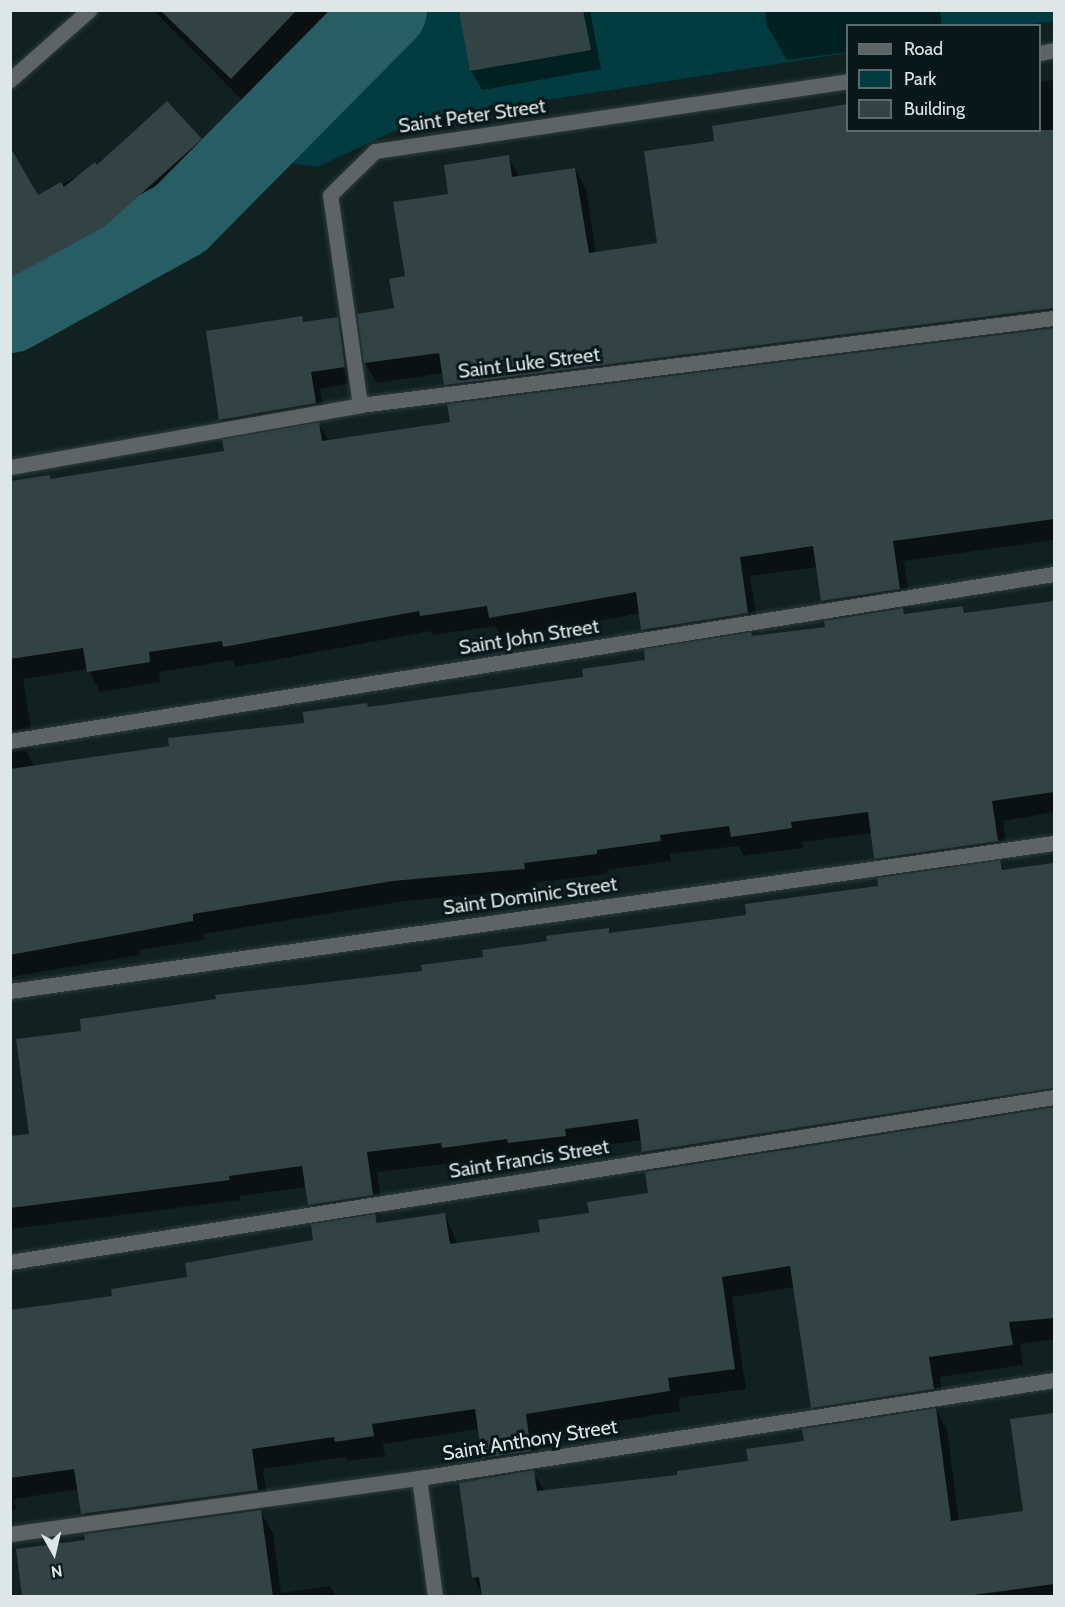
<!DOCTYPE html>
<style>
body{margin:0}
#map{position:relative;width:1065px;height:1607px;overflow:hidden;background:#112122;font-family:Cabin,sans-serif}
div>[style]{position:absolute}
.green>*{inset:0;background:#023c41}
.shadow>*{inset:0;background:#0007}
.river>*{height:81px;margin:-40.5px;padding:0 40.5px;transform-origin:40.5px;border-radius:40.5px;background:#265e64}
.building>*{inset:0;background:#324345}
.roads{filter:drop-shadow(0 0 2px #2e3d3e) drop-shadow(0 0 2px #2e3d3e)}
.street>*{height:15px;margin:-7.5px;padding:0 7.5px;transform-origin:7.5px;border-radius:7.5px;background:#5d6465}
span{translate:-50% -50%;white-space:nowrap;text-align:center;line-height:1.15;-webkit-text-stroke:6px #081719;paint-order:stroke}
.street-label{font-size:20px;color:#dde7e8}
.frame{position:absolute;inset:0;border:12px solid #dde7e8;pointer-events:none}
.legend{position:absolute;left:846px;top:24px;width:195px;height:108px;box-sizing:border-box;background:#081719;border:2px solid #5d6a6c;margin:0;padding:8px 10px;list-style:none;font-size:18px;color:#dde7e8}
.legend li{display:flex;align-items:center;gap:12px;height:30px}
.legend b{width:30px;border:2px solid #5d6a6c}
.north{position:absolute;left:24px;top:1523px;width:60px;height:60px;-webkit-text-stroke:4px #081719;paint-order:stroke;rotate:172deg;font-size:16px;font-weight:700;line-height:24px;text-align:center;color:#dde7e8}
.north::after{content:'';display:block;margin:auto;width:21px;height:27px;background:#dde7e8;clip-path:polygon(50% 0,100% 100%,50% 72%,0 100%)}
</style>
<div id="map">
<div class="green">
<div style="clip-path:polygon(414px 11px,1054px 11px,1054px 21px,1026px 25px,848px 26px,847px 53px,418px 120px,317px 167px,263px 159px)"></div>
</div>
<div class="shadow">
<div style="clip-path:polygon(153px 10px,339px 10px,247px 105px)"></div>
<div style="clip-path:polygon(461px 10px,590px 10px,601px 69px,482px 90px,471px 71px)"></div>
<div style="clip-path:polygon(765px 10px,940px 10px,942px 26px,848px 26px,848px 52px,787px 60px,767px 26px)"></div>
<div style="clip-path:polygon(evenodd,1054px 80px,1054px 540px,904px 561px,911px 609px,902px 610px,905px 615px,963px 608px,966px 614px,1054px 602px,1054px 812px,1003px 821px,1008px 861px,999px 862px,1005px 871px,1054px 864px,1054px 1339px,1020px 1344px,1023px 1365px,940px 1377px,944px 1409px,936px 1410px,947px 1430px,959px 1521px,1024px 1512px,1012px 1420px,1054px 1414px,1054px 1596px,483px 1596px,474px 1578px,461px 1485px,496px 1478px,484px 1458px,479px 1429px,383px 1444px,385px 1456px,348px 1461px,345px 1457px,263px 1469px,269px 1510px,260px 1511px,273px 1533px,281px 1593px,330px 1586px,336px 1596px,24px 1596px,18px 1551px,87px 1541px,94px 1534px,83px 1514px,79px 1489px,14px 1499px,16px 1510px,10px 1511px,10px 1311px,114px 1297px,189px 1279px,315px 1241px,320px 1224px,309px 1205px,306px 1187px,240px 1196px,240px 1200px,10px 1229px,10px 1137px,30px 1135px,83px 1032px,424px 972px,608px 930px,611px 934px,748px 916px,879px 888px,887px 878px,876px 858px,872px 833px,802px 842px,803px 848px,744px 856px,738px 846px,670px 854px,671px 861px,607px 870px,608px 874px,535px 883px,536px 889px,405px 901px,203px 934px,204px 940px,139px 950px,140px 955px,10px 977px,10px 483px,49px 477px,51px 480px,225px 452px,232px 439px,221px 420px,301px 317px,304px 324px,337px 319px,347px 336px,353px 383px,320px 389px,325px 420px,317px 421px,329px 442px,452px 423px,457px 404px,444px 373px,377px 383px,365px 363px,359px 315px,395px 309px,407px 277px,450px 195px,508px 157px,520px 178px,575px 169px,586px 189px,596px 254px,658px 244px,848px 130px,1040px 130px,1040px 82px,1054px 80px,817px 567px,822px 601px,834px 621px,826px 628px,752px 638px,750px 634px,759px 633px,750px 576px,817px 567px,1054px 80px,641px 613px,643px 630px,654px 649px,647px 661px,585px 678px,368px 708px,306px 724px,35px 767px,26px 751px,34px 749px,23px 679px,88px 669px,100px 692px,161px 682px,159px 672px,232px 660px,236px 667px,430px 631px,433px 635px,495px 626px,502px 638px,641px 613px,1054px 80px,642px 1140px,644px 1152px,655px 1171px,649px 1194px,542px 1233px,458px 1245px,445px 1215px,379px 1224px,375px 1216px,383px 1215px,377px 1172px,452px 1163px,455px 1167px,577px 1156px,576px 1149px,642px 1140px,1054px 80px,795px 1287px,813px 1407px,824px 1427px,805px 1442px,749px 1462px,679px 1476px,545px 1492px,533px 1472px,542px 1471px,536px 1434px,680px 1411px,679px 1398px,746px 1389px,732px 1297px,795px 1287px)"></div>
<div style="clip-path:polygon(201px 139px,212px 158px,115px 245px,10px 308px,10px 149px,37px 197px,98px 166px)"></div>
</div>
<div class="river">
<div style="left:10px;top:312px;width:194px;rotate:-28.9deg"></div>
<div style="left:180px;top:218px;width:293px;rotate:-45.3deg"></div>
</div>
<div class="building">
<div style="clip-path:polygon(160px 10px,297px 10px,231px 79px)"></div>
<div style="clip-path:polygon(459px 10px,583px 10px,591px 50px,470px 71px)"></div>
<div style="clip-path:polygon(167px 101px,202px 139px,104px 227px,10px 278px,10px 147px,38px 195px,61px 182px,64px 187px,95px 162px,97px 165px)"></div>
<div style="clip-path:polygon(848px 104px,848px 130px,1054px 130px,1054px 308px,444px 385px,439px 353px,364px 363px,357px 314px,394px 308px,389px 279px,405px 276px,393px 202px,448px 194px,444px 165px,509px 155px,512px 177px,575px 168px,589px 253px,657px 243px,644px 151px,714px 141px,712px 126px)"></div>
<div style="clip-path:polygon(302px 316px,303px 322px,338px 317px,345px 367px,311px 372px,316px 403px,219px 420px,206px 331px)"></div>
<div style="clip-path:polygon(1054px 328px,1054px 519px,893px 541px,900px 589px,821px 601px,813px 546px,740px 557px,748px 613px,641px 630px,636px 592px,489px 618px,487px 606px,420px 616px,419px 611px,223px 647px,222px 641px,149px 652px,150px 662px,87px 672px,83px 648px,10px 659px,10px 481px,50px 475px,50px 479px,224px 451px,222px 439px,319px 422px,322px 441px,450px 422px,447px 404px)"></div>
<div style="clip-path:polygon(1054px 601px,1054px 792px,992px 801px,998px 841px,874px 859px,868px 812px,791px 822px,792px 828px,731px 837px,729px 826px,660px 835px,661px 841px,597px 850px,597px 854px,524px 863px,525px 869px,393px 881px,193px 914px,193px 921px,10px 955px,10px 769px,169px 746px,168px 738px,304px 723px,303px 712px,367px 703px,368px 707px,583px 677px,582px 669px,645px 660px,644px 649px,751px 632px,752px 636px,825px 627px,824px 621px,903px 608px,904px 614px,963px 606px,964px 613px)"></div>
<div style="clip-path:polygon(1000px 860px,1002px 870px,1054px 863px,1054px 1088px,642px 1152px,638px 1119px,565px 1129px,566px 1136px,508px 1143px,507px 1139px,442px 1148px,441px 1143px,367px 1152px,373px 1195px,308px 1205px,302px 1166px,229px 1176px,230px 1180px,10px 1208px,10px 1136px,29px 1134px,16px 1039px,81px 1031px,80px 1019px,216px 999px,215px 995px,422px 971px,421px 965px,483px 957px,482px 950px,547px 941px,546px 936px,609px 928px,609px 933px,746px 915px,745px 904px,878px 886px,877px 878px)"></div>
<div style="clip-path:polygon(1054px 1107px,1054px 1318px,1009px 1322px,1013px 1345px,929px 1357px,934px 1389px,811px 1408px,790px 1266px,722px 1277px,735px 1369px,668px 1378px,670px 1391px,526px 1414px,531px 1451px,482px 1458px,475px 1409px,372px 1424px,374px 1436px,335px 1442px,334px 1437px,252px 1449px,258px 1490px,81px 1514px,74px 1469px,10px 1478px,10px 1310px,112px 1296px,111px 1289px,187px 1277px,185px 1263px,313px 1240px,311px 1224px,375px 1214px,377px 1223px,445px 1213px,450px 1244px,540px 1232px,538px 1220px,589px 1213px,587px 1202px,648px 1193px,645px 1172px)"></div>
<div style="clip-path:polygon(936px 1408px,951px 1521px,1023px 1511px,1010px 1419px,1054px 1413px,1054px 1584px,966px 1596px,482px 1596px,479px 1577px,472px 1578px,459px 1483px,534px 1470px,537px 1491px,677px 1475px,677px 1471px,748px 1461px,746px 1449px,804px 1441px,802px 1429px)"></div>
<div style="clip-path:polygon(261px 1510px,273px 1596px,22px 1596px,16px 1549px,85px 1540px,84px 1534px)"></div>
</div>
<div class="roads">
<div class="street">
<div style="left:1040px;top:53px;width:14px;rotate:-12deg"></div>
<div style="left:10px;top:80px;width:106px;rotate:-41.5deg"></div>
<div style="left:360px;top:405px;width:212px;rotate:-98.1deg"></div>
<div style="left:330px;top:195px;width:63px;rotate:-44.4deg"></div>
<div style="left:375px;top:151px;width:478px;rotate:-8.4deg"></div>
<div style="left:10px;top:467px;width:355px;rotate:-10deg"></div>
<div style="left:360px;top:405px;width:699px;rotate:-7.15deg"></div>
<div style="left:10px;top:741px;width:1057px;rotate:-9.09deg"></div>
<div style="left:10px;top:991px;width:1054px;rotate:-8.07deg"></div>
<div style="left:10px;top:1262px;width:1057px;rotate:-8.98deg"></div>
<div style="left:419px;top:1478px;width:119px;rotate:82.3deg"></div>
<div style="left:10px;top:1534px;width:413px;rotate:-7.8deg"></div>
<div style="left:419px;top:1478px;width:643px;rotate:-8.77deg"></div>
</div>
</div>
<div class="street-label">
<span style="left:472px;top:116px;rotate:-8deg">Saint Peter Street</span>
<span style="left:529px;top:363px;rotate:-7deg">Saint Luke Street</span>
<span style="left:529px;top:637px;rotate:-9deg">Saint John Street</span>
<span style="left:530px;top:896px;rotate:-8deg">Saint Dominic Street</span>
<span style="left:529px;top:1159px;rotate:-9deg">Saint Francis Street</span>
<span style="left:530px;top:1440px;rotate:-9deg">Saint Anthony Street</span>
</div>
<div class="frame"></div>
<ul class="legend">
<li><b style="height:8px;background:#5d6465"></b>Road</li>
<li><b style="height:16px;background:#023c41"></b>Park</li>
<li><b style="height:16px;background:#324345"></b>Building</li>
</ul>
<div class="north">N</div>
</div>
